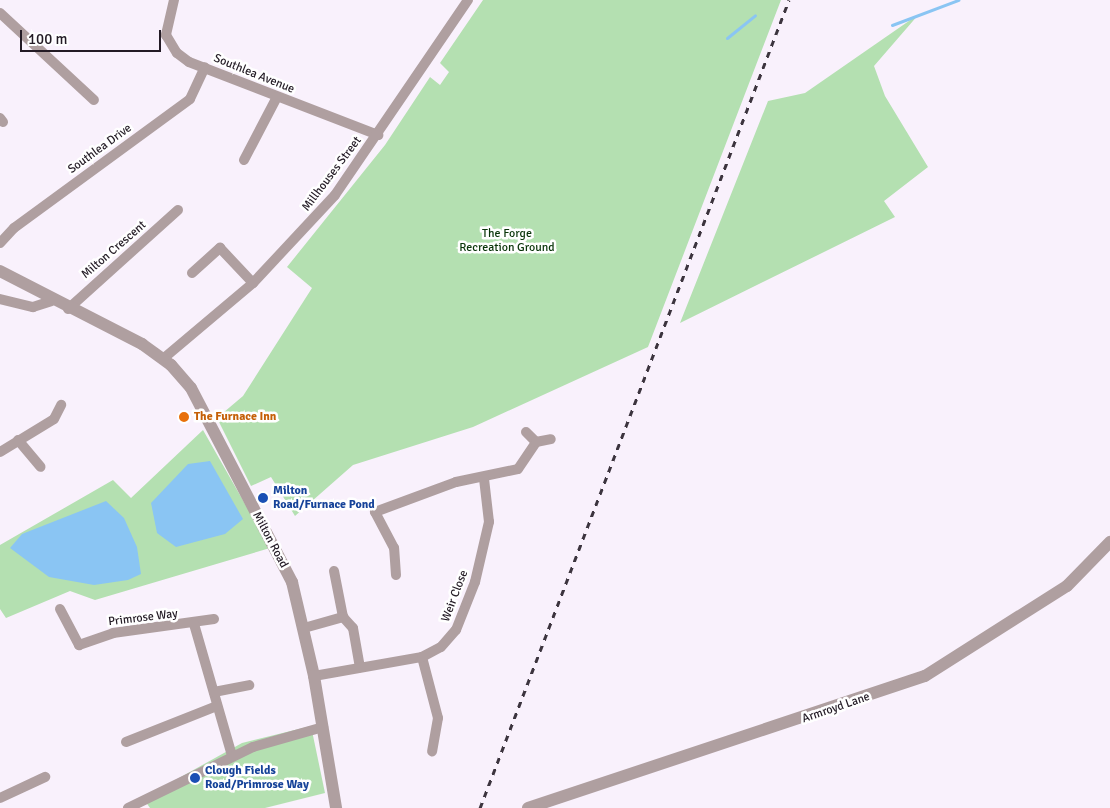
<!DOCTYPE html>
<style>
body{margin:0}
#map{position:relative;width:1110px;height:808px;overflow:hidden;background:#f9f1fc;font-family:Signika,sans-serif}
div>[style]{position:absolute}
.green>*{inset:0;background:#b4e0b1}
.water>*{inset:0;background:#8ac5f3}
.stream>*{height:3px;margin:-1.5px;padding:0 1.5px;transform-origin:1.5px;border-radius:1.5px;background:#8ac5f3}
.minor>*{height:10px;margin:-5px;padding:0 5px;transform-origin:5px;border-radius:5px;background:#af9fa0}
.tertiary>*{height:12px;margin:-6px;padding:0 6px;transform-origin:6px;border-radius:6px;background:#af9fa0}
.rail>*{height:3px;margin-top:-1.5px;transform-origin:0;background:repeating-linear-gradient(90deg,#3c343e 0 6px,transparent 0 12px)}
.dots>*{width:14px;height:14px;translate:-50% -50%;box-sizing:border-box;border:2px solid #fff;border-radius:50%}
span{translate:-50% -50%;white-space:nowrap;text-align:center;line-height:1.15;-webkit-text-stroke:5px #fff;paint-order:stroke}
.street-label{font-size:12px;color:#231b25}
.park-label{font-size:12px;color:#093409}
.food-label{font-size:12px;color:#c56008;font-weight:700}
.left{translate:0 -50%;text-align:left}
.transit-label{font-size:12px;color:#164399;font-weight:700}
.scale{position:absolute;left:20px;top:30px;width:141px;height:22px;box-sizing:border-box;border:2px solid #231b25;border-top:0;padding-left:6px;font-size:15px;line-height:18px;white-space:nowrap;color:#231b25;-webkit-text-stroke:4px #fff;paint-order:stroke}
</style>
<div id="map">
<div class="green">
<div style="clip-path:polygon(483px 0,781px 0,648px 347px,473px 427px,353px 465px,295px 516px,271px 477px,251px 486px,217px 418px,243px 396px,312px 288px,287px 267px,385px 145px,430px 77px,440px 85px,449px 72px,440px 63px)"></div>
<div style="clip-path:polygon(919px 14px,874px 66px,885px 96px,928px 167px,884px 201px,895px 217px,680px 323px,768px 101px,805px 93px)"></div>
<div style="clip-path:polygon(203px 430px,270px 548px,95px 600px,70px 591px,6px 618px,0 609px,0 545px,113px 480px,131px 498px)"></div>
<div style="clip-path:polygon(311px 726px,325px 793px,265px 808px,150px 808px,143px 798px,242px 743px)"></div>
</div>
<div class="water">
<div style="clip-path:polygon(210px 461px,243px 519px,225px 534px,176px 547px,157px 533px,151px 503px,188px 464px)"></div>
<div style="clip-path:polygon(106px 501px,124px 518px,137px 547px,141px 574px,128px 580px,94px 585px,49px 577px,10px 548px,22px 534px)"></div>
</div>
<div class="stream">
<div style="left:892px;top:25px;width:71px;rotate:-20.7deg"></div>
<div style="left:727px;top:38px;width:36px;rotate:-39deg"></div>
</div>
<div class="minor">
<div style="left:174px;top:0;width:36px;rotate:103deg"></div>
<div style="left:166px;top:35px;width:21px;rotate:59deg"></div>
<div style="left:177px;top:53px;width:15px;rotate:37deg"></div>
<div style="left:189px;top:62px;width:203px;rotate:21.1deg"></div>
<div style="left:0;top:13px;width:128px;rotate:42.8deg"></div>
<div style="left:0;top:118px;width:5px;rotate:53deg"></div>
<div style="left:244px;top:160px;width:71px;rotate:-62.4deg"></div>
<div style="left:0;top:243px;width:21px;rotate:-47deg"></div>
<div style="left:14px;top:228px;width:218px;rotate:-36.2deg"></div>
<div style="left:190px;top:99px;width:35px;rotate:-65deg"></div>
<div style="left:192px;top:273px;width:38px;rotate:-42deg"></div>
<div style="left:220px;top:248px;width:48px;rotate:46.7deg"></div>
<div style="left:0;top:299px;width:34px;rotate:14deg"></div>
<div style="left:33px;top:307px;width:19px;rotate:-18deg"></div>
<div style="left:68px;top:309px;width:148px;rotate:-42deg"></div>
<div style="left:164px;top:358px;width:116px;rotate:-40.1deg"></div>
<div style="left:253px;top:283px;width:120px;rotate:-47deg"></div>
<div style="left:335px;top:195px;width:236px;rotate:-55.7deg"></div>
<div style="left:526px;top:432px;width:14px;rotate:45deg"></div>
<div style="left:18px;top:440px;width:35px;rotate:50deg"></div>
<div style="left:0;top:452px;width:63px;rotate:-31.4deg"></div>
<div style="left:54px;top:419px;width:16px;rotate:-63deg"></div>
<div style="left:334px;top:571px;width:47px;rotate:78.9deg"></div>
<div style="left:396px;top:575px;width:27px;rotate:-94deg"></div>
<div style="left:394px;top:548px;width:41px;rotate:-117.8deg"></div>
<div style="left:375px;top:512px;width:86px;rotate:-20.3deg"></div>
<div style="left:456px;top:482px;width:63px;rotate:-11.8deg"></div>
<div style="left:518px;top:469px;width:32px;rotate:-56deg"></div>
<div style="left:536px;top:442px;width:15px;rotate:-11deg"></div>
<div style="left:60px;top:609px;width:41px;rotate:62.2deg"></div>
<div style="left:79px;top:645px;width:36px;rotate:-19deg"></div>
<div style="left:113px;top:633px;width:102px;rotate:-7.9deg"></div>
<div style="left:194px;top:624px;width:137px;rotate:73.9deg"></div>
<div style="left:304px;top:628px;width:41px;rotate:-15.8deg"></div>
<div style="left:343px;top:617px;width:15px;rotate:48deg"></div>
<div style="left:353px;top:628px;width:40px;rotate:80deg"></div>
<div style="left:422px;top:657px;width:63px;rotate:75.3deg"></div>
<div style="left:438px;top:718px;width:34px;rotate:100deg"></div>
<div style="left:314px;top:676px;width:110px;rotate:-10deg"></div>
<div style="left:422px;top:657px;width:21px;rotate:-28deg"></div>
<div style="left:441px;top:647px;width:23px;rotate:-49deg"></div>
<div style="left:456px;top:630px;width:52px;rotate:-68.4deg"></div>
<div style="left:475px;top:582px;width:62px;rotate:-76.9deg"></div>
<div style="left:489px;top:522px;width:43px;rotate:-96.6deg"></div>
<div style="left:214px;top:692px;width:36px;rotate:-11deg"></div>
<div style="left:126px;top:742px;width:98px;rotate:-21.6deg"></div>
<div style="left:0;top:798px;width:50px;rotate:-25deg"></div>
<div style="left:128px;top:808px;width:139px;rotate:-26deg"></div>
<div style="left:253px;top:747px;width:73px;rotate:-15.9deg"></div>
</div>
<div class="tertiary">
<div style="left:0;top:271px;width:160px;rotate:27.2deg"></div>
<div style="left:142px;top:344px;width:36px;rotate:36deg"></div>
<div style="left:171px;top:365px;width:30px;rotate:49deg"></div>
<div style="left:191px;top:388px;width:219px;rotate:62.5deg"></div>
<div style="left:292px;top:582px;width:97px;rotate:76.8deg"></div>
<div style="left:314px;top:676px;width:134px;rotate:80.5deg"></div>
<div style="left:528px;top:808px;width:418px;rotate:-18.4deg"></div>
<div style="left:925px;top:676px;width:168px;rotate:-32.4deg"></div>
<div style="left:1067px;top:586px;width:62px;rotate:-45.7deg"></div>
</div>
<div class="rail">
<div style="left:480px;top:808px;width:865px;rotate:-69.07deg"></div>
</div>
<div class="dots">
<div style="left:184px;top:417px;background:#e8710a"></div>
<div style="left:263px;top:498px;background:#1a4fb4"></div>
<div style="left:195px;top:778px;background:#1a4fb4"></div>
</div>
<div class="street-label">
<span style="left:254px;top:74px;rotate:22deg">Southlea Avenue</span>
<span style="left:100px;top:149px;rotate:-36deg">Southlea Drive</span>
<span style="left:332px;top:174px;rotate:-53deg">Millhouses Street</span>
<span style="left:114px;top:250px;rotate:-41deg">Milton Crescent</span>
<span style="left:270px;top:540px;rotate:62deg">Milton Road</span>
<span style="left:455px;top:596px;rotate:-69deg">Weir Close</span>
<span style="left:143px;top:618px;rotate:-7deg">Primrose Way</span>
<span style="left:836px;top:708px;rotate:-19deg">Armroyd Lane</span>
</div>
<div class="park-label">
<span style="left:507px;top:241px">The Forge<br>Recreation Ground</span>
</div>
<div class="food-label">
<span class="left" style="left:194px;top:417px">The Furnace Inn</span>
</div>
<div class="transit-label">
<span class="left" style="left:273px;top:498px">Milton<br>Road/Furnace Pond</span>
<span class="left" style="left:205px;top:778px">Clough Fields<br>Road/Primrose Way</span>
</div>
<div class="scale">100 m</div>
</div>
